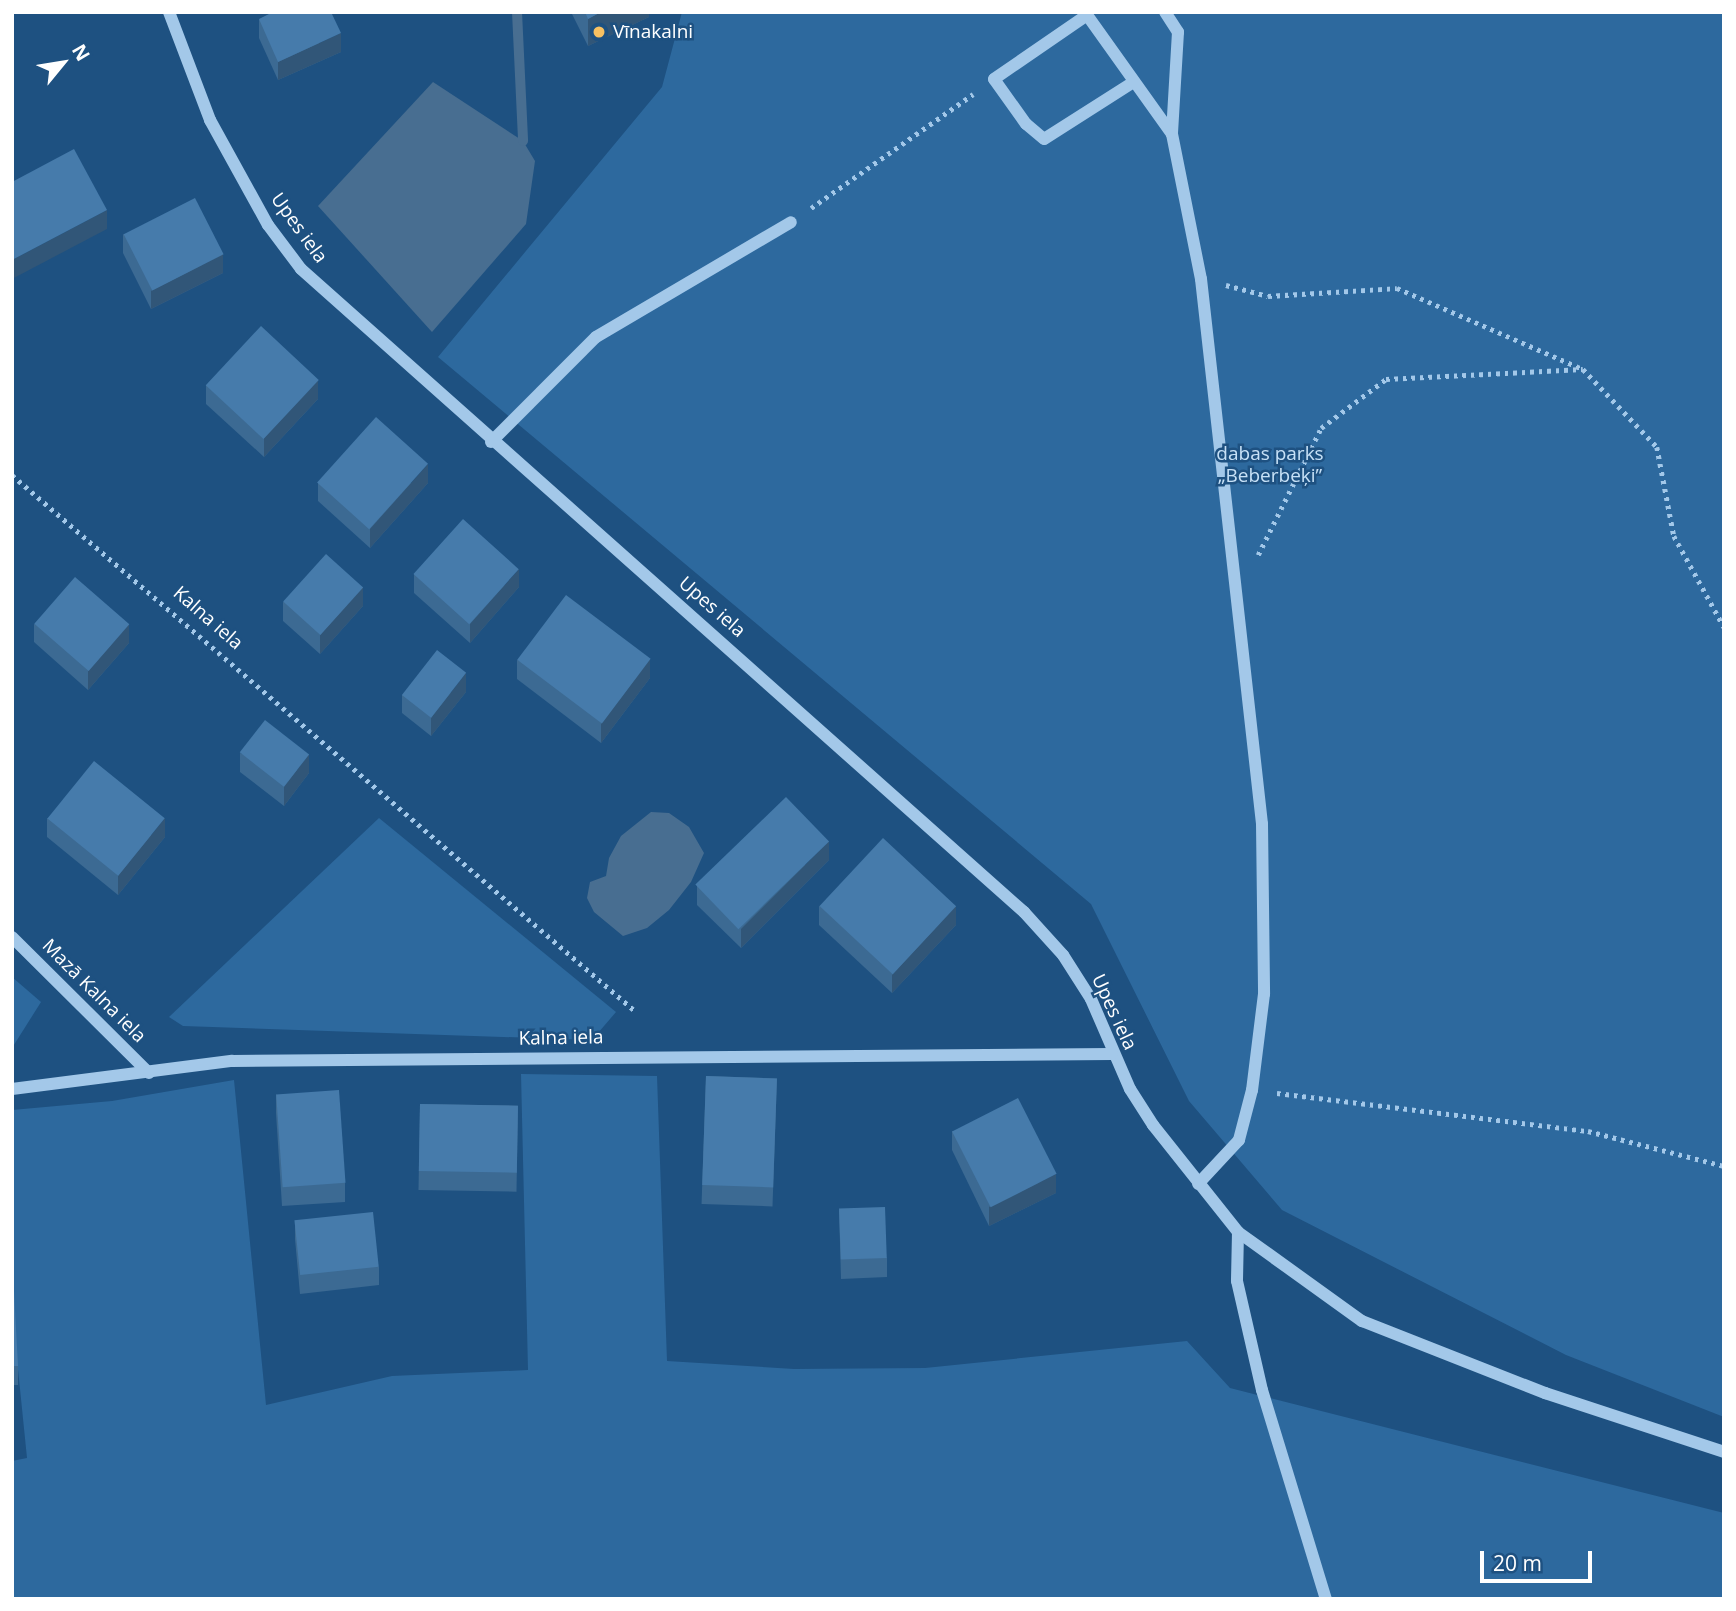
<!DOCTYPE html>
<meta charset="utf-8">
<style>
body{margin:0}
#map{position:relative;width:1736px;height:1611px;overflow:hidden;background:#1e5181;font-family:"Open Sans",sans-serif}
div>[style]{position:absolute}
.green>*{inset:0;background:#2d699e}
.water>*{inset:0;background:#486e91}
.stream>*{height:10px;margin:-5px;padding:0 5px;transform-origin:5px;border-radius:5px;background:#486e91}
.path>*{height:4.5px;margin-top:-2.25px;transform-origin:0;background:repeating-linear-gradient(90deg,#a3c8e9 0 3.5px,transparent 0 8.5px)}
.minor>*{height:12px;margin:-6px;padding:0 6px;transform-origin:6px;border-radius:6px;background:#a3c8e9}
.wall>*{inset:0;background:#3c6a93;transform-origin:0 0}
.shaded-wall>*{inset:0;background:#315678}
.building>*{inset:0;background:#467bab;transform-origin:0 0}
.dots>*{width:19px;height:19px;translate:-50% -50%;box-sizing:border-box;border:4px solid #1e5181;border-radius:50%}
span{translate:-50% -50%;white-space:nowrap;text-align:center;line-height:1.15;-webkit-text-stroke:5px #1e5181;paint-order:stroke}
.poi-label{font-size:19px;color:#fff}
.left{translate:0 -50%;text-align:left}
.street-label{font-size:19px;color:#fff}
.park-label{font-size:19px;color:#c7e1f7}
.frame{position:absolute;inset:0;border:14px solid #fff;pointer-events:none}
.north{position:absolute;left:28px;top:28px;width:70px;height:70px;-webkit-text-stroke:5px #1e5181;paint-order:stroke;rotate:60deg;font-size:19px;font-weight:700;line-height:28px;text-align:center;color:#fff}
.north::after{content:'';display:block;margin:auto;width:24px;height:32px;background:#fff;clip-path:polygon(50% 0,100% 100%,50% 72%,0 100%)}
.scale{position:absolute;left:1480px;top:1551px;width:112px;height:32px;box-sizing:border-box;border:4px solid #fff;border-top:0;padding-left:9px;font-size:21px;line-height:24px;white-space:nowrap;color:#fff;-webkit-text-stroke:5px #1e5181;paint-order:stroke}
</style>
<div id="map">
<div class="green">
<div style="clip-path:polygon(682px 12px,1724px 12px,1724px 1417px,1566px 1355px,1282px 1210px,1189px 1101px,1091px 904px,438px 357px,662px 87px)"></div>
<div style="clip-path:polygon(379px 818px,616px 1012px,592px 1040px,183px 1026px,169px 1017px)"></div>
<div style="clip-path:polygon(12px 977px,41px 1002px,12px 1048px)"></div>
<div style="clip-path:polygon(521px 1074px,657px 1076px,667px 1361px,794px 1369px,925px 1368px,1187px 1341px,1230px 1388px,1724px 1513px,1724px 1599px,12px 1599px,12px 1461px,27px 1458px,12px 1310px,12px 1110px,112px 1101px,234px 1080px,266px 1405px,392px 1376px,528px 1370px)"></div>
</div>
<div class="water">
<div style="clip-path:polygon(433px 82px,523px 141px,535px 161px,526px 224px,432px 332px,318px 206px)"></div>
<div style="clip-path:polygon(651px 812px,669px 813px,689px 827px,704px 853px,691px 882px,669px 910px,647px 928px,623px 936px,594px 912px,587px 898px,590px 882px,606px 876px,609px 858px,621px 836px)"></div>
</div>
<div class="stream">
<div style="left:517px;top:12px;width:129px;rotate:87.3deg"></div>
</div>
<div class="path">
<div style="left:811px;top:208px;width:198px;rotate:-35.1deg"></div>
<div style="left:1226px;top:285px;width:43px;rotate:14.7deg"></div>
<div style="left:1268px;top:296px;width:129px;rotate:-3.5deg"></div>
<div style="left:1397px;top:288px;width:200px;rotate:23.6deg"></div>
<div style="left:12px;top:475px;width:820px;rotate:40.7deg"></div>
<div style="left:1258px;top:555px;width:142px;rotate:-63.6deg"></div>
<div style="left:1321px;top:428px;width:81px;rotate:-37deg"></div>
<div style="left:1386px;top:379px;width:197px;rotate:-2.9deg"></div>
<div style="left:1583px;top:369px;width:108px;rotate:46.5deg"></div>
<div style="left:1657px;top:447px;width:91px;rotate:79.2deg"></div>
<div style="left:1674px;top:536px;width:104px;rotate:61.2deg"></div>
<div style="left:1277px;top:1093px;width:313px;rotate:7deg"></div>
<div style="left:1588px;top:1131px;width:140px;rotate:14.4deg"></div>
</div>
<div class="minor">
<div style="left:169px;top:12px;width:116px;rotate:69.2deg"></div>
<div style="left:210px;top:120px;width:120px;rotate:61.1deg"></div>
<div style="left:268px;top:225px;width:55px;rotate:53.1deg"></div>
<div style="left:301px;top:269px;width:968px;rotate:41.65deg"></div>
<div style="left:1024px;top:912px;width:58px;rotate:47.8deg"></div>
<div style="left:1063px;top:955px;width:52px;rotate:57.5deg"></div>
<div style="left:1091px;top:999px;width:98px;rotate:66.6deg"></div>
<div style="left:1130px;top:1089px;width:43px;rotate:57.4deg"></div>
<div style="left:1153px;top:1125px;width:137px;rotate:51.5deg"></div>
<div style="left:1238px;top:1232px;width:153px;rotate:35.7deg"></div>
<div style="left:1362px;top:1321px;width:197px;rotate:21.5deg"></div>
<div style="left:1545px;top:1393px;width:188px;rotate:18.2deg"></div>
<div style="left:1165px;top:12px;width:24px;rotate:57deg"></div>
<div style="left:1178px;top:32px;width:102px;rotate:93.4deg"></div>
<div style="left:1172px;top:134px;width:148px;rotate:78.7deg"></div>
<div style="left:1201px;top:279px;width:548px;rotate:83.61deg"></div>
<div style="left:1262px;top:824px;width:170px;rotate:89.3deg"></div>
<div style="left:1264px;top:994px;width:97px;rotate:97.1deg"></div>
<div style="left:1252px;top:1090px;width:52px;rotate:104.6deg"></div>
<div style="left:1239px;top:1140px;width:60px;rotate:133deg"></div>
<div style="left:1132px;top:83px;width:104px;rotate:147.5deg"></div>
<div style="left:1044px;top:139px;width:23px;rotate:-140deg"></div>
<div style="left:1026px;top:124px;width:55px;rotate:-125.4deg"></div>
<div style="left:994px;top:79px;width:113px;rotate:-34.5deg"></div>
<div style="left:1087px;top:15px;width:146px;rotate:54.5deg"></div>
<div style="left:491px;top:442px;width:148px;rotate:-45deg"></div>
<div style="left:596px;top:337px;width:226px;rotate:-30.5deg"></div>
<div style="left:12px;top:937px;width:193px;rotate:44.8deg"></div>
<div style="left:12px;top:1089px;width:222px;rotate:-7.3deg"></div>
<div style="left:232px;top:1061px;width:880px;rotate:-0.46deg"></div>
<div style="left:1238px;top:1232px;width:49px;rotate:91.2deg"></div>
<div style="left:1237px;top:1281px;width:112px;rotate:77.1deg"></div>
<div style="left:1262px;top:1390px;width:219px;rotate:73deg"></div>
</div>
<div class="wall">
<div style="clip-path:polygon(571px 12px,649px 12px,649px 17px,588px 46px)"></div>
<div style="clip-path:polygon(259px 19px,341px 52px,278px 80px,259px 38px)"></div>
<div style="clip-path:polygon(123px 234px,223px 273px,151px 309px,123px 253px)"></div>
<div style="clip-path:polygon(206px 385px,318px 399px,264px 457px,206px 404px)"></div>
<div style="clip-path:polygon(318px 483px,428px 483px,370px 548px,318px 501px)"></div>
<div style="clip-path:polygon(414px 574px,519px 587px,470px 643px,414px 593px)"></div>
<div style="clip-path:polygon(283px 602px,363px 606px,320px 654px,283px 621px)"></div>
<div style="clip-path:polygon(34px 624px,129px 643px,88px 690px,34px 642px)"></div>
<div style="clip-path:polygon(517px 660px,650px 678px,601px 743px,517px 679px)"></div>
<div style="clip-path:polygon(466px 692px,431px 736px,402px 713px,402px 695px)"></div>
<div style="clip-path:polygon(240px 753px,309px 773px,284px 806px,240px 772px)"></div>
<div style="clip-path:polygon(47px 818px,165px 837px,118px 895px,47px 837px)"></div>
<div style="clip-path:polygon(829px 860px,741px 948px,697px 905px,697px 886px)"></div>
<div style="clip-path:polygon(819px 906px,956px 925px,892px 993px,819px 925px)"></div>
<div style="left:706px;top:1076px;width:71px;height:128px;rotate:2deg"></div>
<div style="clip-path:polygon(276px 1094px,345px 1183px,345px 1202px,282px 1206px,276px 1113px)"></div>
<div style="left:420px;top:1104px;width:98px;height:86px;rotate:1deg"></div>
<div style="clip-path:polygon(952px 1131px,1056px 1193px,989px 1226px,952px 1150px)"></div>
<div style="clip-path:polygon(839px 1209px,887px 1258px,887px 1277px,841px 1279px)"></div>
<div style="clip-path:polygon(295px 1221px,379px 1267px,379px 1285px,300px 1294px,295px 1239px)"></div>
<div style="clip-path:polygon(12px 1292px,18px 1366px,18px 1385px,12px 1385px)"></div>
</div>
<div class="shaded-wall">
<div style="clip-path:polygon(601px 12px,649px 12px,649px 17px,588px 46px,588px 19px)"></div>
<div style="clip-path:polygon(341px 33px,341px 52px,278px 80px,278px 62px)"></div>
<div style="clip-path:polygon(107px 210px,107px 229px,12px 279px,12px 260px)"></div>
<div style="clip-path:polygon(223px 254px,223px 273px,151px 309px,151px 291px)"></div>
<div style="clip-path:polygon(318px 380px,318px 399px,264px 457px,264px 438px)"></div>
<div style="clip-path:polygon(428px 464px,428px 483px,370px 548px,370px 529px)"></div>
<div style="clip-path:polygon(519px 569px,519px 587px,470px 643px,470px 624px)"></div>
<div style="clip-path:polygon(363px 587px,363px 606px,320px 654px,320px 635px)"></div>
<div style="clip-path:polygon(129px 624px,129px 643px,88px 690px,88px 671px)"></div>
<div style="clip-path:polygon(650px 659px,650px 678px,601px 743px,601px 724px)"></div>
<div style="clip-path:polygon(466px 673px,466px 692px,431px 736px,431px 718px)"></div>
<div style="clip-path:polygon(309px 754px,309px 773px,284px 806px,284px 787px)"></div>
<div style="clip-path:polygon(165px 818px,165px 837px,118px 895px,118px 876px)"></div>
<div style="clip-path:polygon(829px 841px,829px 860px,741px 948px,741px 929px)"></div>
<div style="clip-path:polygon(956px 906px,956px 925px,892px 993px,892px 975px)"></div>
<div style="clip-path:polygon(1056px 1174px,1056px 1193px,989px 1226px,989px 1207px)"></div>
</div>
<div class="building">
<div style="clip-path:polygon(273px 12px,331px 12px,341px 33px,278px 62px,259px 19px)"></div>
<div style="clip-path:polygon(585px 12px,601px 12px,588px 19px)"></div>
<div style="clip-path:polygon(74px 149px,107px 210px,12px 260px,12px 182px)"></div>
<div style="left:195px;top:198px;width:63px;height:80px;rotate:63deg"></div>
<div style="left:261px;top:326px;width:79px;height:81px;rotate:43deg"></div>
<div style="left:376px;top:417px;width:70px;height:88px;rotate:42deg"></div>
<div style="left:463px;top:519px;width:75px;height:74px;rotate:42deg"></div>
<div style="left:326px;top:554px;width:50px;height:64px;rotate:42deg"></div>
<div style="left:75px;top:577px;width:72px;height:62px;rotate:41deg"></div>
<div style="left:566px;top:595px;width:106px;height:81px;rotate:37deg"></div>
<div style="left:437px;top:650px;width:37px;height:57px;rotate:38deg"></div>
<div style="left:265px;top:720px;width:56px;height:41px;rotate:38deg"></div>
<div style="left:94px;top:761px;width:91px;height:74px;rotate:39deg"></div>
<div style="left:786px;top:797px;width:62px;height:126px;rotate:46deg"></div>
<div style="left:883px;top:838px;width:100px;height:93px;rotate:43deg"></div>
<div style="left:706px;top:1076px;width:71px;height:109px;rotate:2deg"></div>
<div style="left:339px;top:1090px;width:93px;height:63px;rotate:86deg"></div>
<div style="left:1018px;top:1098px;width:85px;height:74px;rotate:63deg"></div>
<div style="left:420px;top:1104px;width:98px;height:67px;rotate:1deg"></div>
<div style="left:885px;top:1207px;width:51px;height:46px;rotate:88deg"></div>
<div style="left:373px;top:1212px;width:55px;height:79px;rotate:84deg"></div>
<div style="clip-path:polygon(14px 1291px,18px 1366px,12px 1366px,12px 1292px)"></div>
</div>
<div class="dots">
<div style="left:599px;top:32px;background:#f8c162"></div>
</div>
<div class="poi-label">
<span class="left" style="left:613px;top:32px">Vīnakalni</span>
</div>
<div class="street-label">
<span style="left:299px;top:228px;rotate:54deg">Upes iela</span>
<span style="left:712px;top:607px;rotate:41deg">Upes iela</span>
<span style="left:208px;top:618px;rotate:41deg">Kalna iela</span>
<span style="left:94px;top:991px;rotate:45deg">Mazā Kalna iela</span>
<span style="left:1114px;top:1012px;rotate:65deg">Upes iela</span>
<span style="left:561px;top:1038px;rotate:-1deg">Kalna iela</span>
</div>
<div class="park-label">
<span style="left:1270px;top:465px">dabas parks<br>„Beberbeķi”</span>
</div>
<div class="frame"></div>
<div class="north">N</div>
<div class="scale">20 m</div>
</div>
